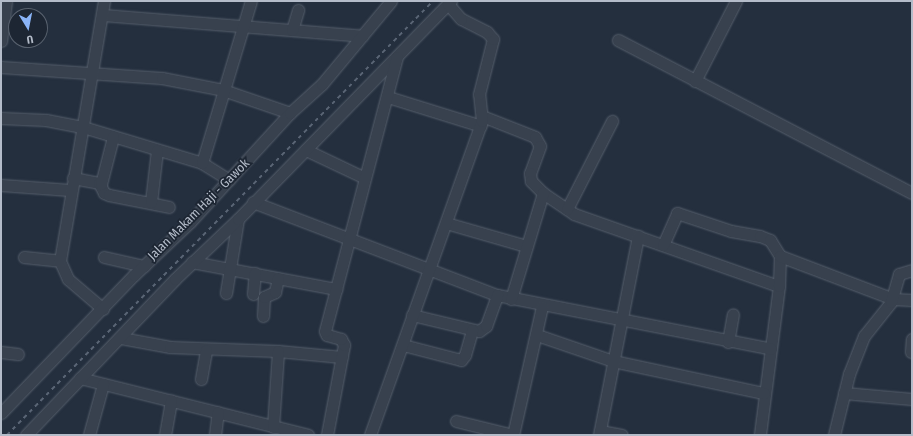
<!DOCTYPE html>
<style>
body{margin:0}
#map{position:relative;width:913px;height:436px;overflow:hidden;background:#242f3e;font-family:"Fira Sans Condensed",sans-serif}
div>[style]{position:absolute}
.roads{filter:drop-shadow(0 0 1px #565f6c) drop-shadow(0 0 1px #565f6c)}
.minor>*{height:11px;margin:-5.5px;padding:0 5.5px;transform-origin:5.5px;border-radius:5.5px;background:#38414e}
.rail>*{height:2px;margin-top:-1px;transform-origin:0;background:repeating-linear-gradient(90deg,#5a6575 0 4px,transparent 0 8px)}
span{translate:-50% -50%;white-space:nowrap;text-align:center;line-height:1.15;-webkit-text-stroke:3.5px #1d2633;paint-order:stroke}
.street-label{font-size:13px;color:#b4bcc9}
.frame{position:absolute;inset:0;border:2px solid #b4bcc9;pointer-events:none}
.north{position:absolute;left:8px;top:8px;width:40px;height:40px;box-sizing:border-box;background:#1d2633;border:1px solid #59626f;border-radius:50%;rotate:170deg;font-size:11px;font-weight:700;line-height:16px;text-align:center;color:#b4bcc9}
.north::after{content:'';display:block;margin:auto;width:14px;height:18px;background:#8ab4f8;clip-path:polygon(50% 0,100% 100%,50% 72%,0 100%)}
</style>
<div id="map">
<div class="roads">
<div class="minor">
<div style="left:103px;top:15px;width:260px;rotate:4.6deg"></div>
<div style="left:292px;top:30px;width:21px;rotate:-73deg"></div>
<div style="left:618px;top:40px;width:331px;rotate:27.5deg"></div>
<div style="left:1px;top:41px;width:40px;rotate:-82.9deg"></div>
<div style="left:1px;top:67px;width:161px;rotate:3.9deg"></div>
<div style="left:162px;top:78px;width:62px;rotate:11.1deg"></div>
<div style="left:223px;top:90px;width:71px;rotate:18.9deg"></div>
<div style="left:695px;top:81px;width:90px;rotate:-62.9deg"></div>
<div style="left:388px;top:97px;width:97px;rotate:17.3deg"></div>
<div style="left:482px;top:116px;width:57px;rotate:21.6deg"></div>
<div style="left:535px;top:137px;width:10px;rotate:61deg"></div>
<div style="left:540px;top:146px;width:29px;rotate:110deg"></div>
<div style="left:530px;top:173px;width:8px;rotate:83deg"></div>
<div style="left:531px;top:181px;width:17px;rotate:45deg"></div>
<div style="left:543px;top:193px;width:37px;rotate:34deg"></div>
<div style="left:574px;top:214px;width:217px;rotate:19.4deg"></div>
<div style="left:779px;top:286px;width:150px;rotate:97.3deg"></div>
<div style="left:1px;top:118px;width:45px;rotate:2.5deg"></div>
<div style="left:46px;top:120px;width:38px;rotate:11deg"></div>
<div style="left:83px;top:127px;width:124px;rotate:16.8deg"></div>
<div style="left:202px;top:163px;width:32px;rotate:32deg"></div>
<div style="left:306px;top:150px;width:65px;rotate:25.4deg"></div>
<div style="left:202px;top:163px;width:169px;rotate:-73.2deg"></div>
<div style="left:73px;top:178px;width:26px;rotate:11deg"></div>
<div style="left:99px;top:183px;width:11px;rotate:63deg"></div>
<div style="left:104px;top:193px;width:5px;rotate:22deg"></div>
<div style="left:109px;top:195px;width:61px;rotate:11.3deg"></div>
<div style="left:101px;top:184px;width:49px;rotate:-75.7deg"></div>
<div style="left:1px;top:185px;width:69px;rotate:4.1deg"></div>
<div style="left:151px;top:202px;width:52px;rotate:-83.4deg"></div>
<div style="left:253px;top:202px;width:261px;rotate:20.9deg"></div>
<div style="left:497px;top:295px;width:279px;rotate:11.1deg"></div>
<div style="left:567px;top:209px;width:99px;rotate:-62.9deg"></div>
<div style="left:446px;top:223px;width:83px;rotate:16deg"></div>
<div style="left:663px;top:245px;width:35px;rotate:-66deg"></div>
<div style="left:677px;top:213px;width:57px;rotate:18.4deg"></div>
<div style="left:731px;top:231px;width:29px;rotate:10deg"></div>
<div style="left:760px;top:236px;width:11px;rotate:22deg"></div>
<div style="left:770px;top:240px;width:19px;rotate:58deg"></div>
<div style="left:780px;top:256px;width:30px;rotate:92deg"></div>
<div style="left:780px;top:256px;width:121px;rotate:20.8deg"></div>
<div style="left:893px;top:299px;width:19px;rotate:3deg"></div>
<div style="left:24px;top:257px;width:36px;rotate:6deg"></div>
<div style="left:104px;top:257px;width:41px;rotate:12.7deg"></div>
<div style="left:192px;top:262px;width:147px;rotate:10.6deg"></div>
<div style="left:226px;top:293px;width:75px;rotate:-80.8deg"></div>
<div style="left:253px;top:294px;width:21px;rotate:-85deg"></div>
<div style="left:511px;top:299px;width:111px;rotate:-73.2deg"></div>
<div style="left:103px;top:309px;width:46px;rotate:-139.4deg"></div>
<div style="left:68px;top:279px;width:20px;rotate:-114deg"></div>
<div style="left:60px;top:261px;width:264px;rotate:-80.4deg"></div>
<div style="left:412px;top:315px;width:69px;rotate:13.4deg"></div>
<div style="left:479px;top:331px;width:9px;rotate:-36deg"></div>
<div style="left:486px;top:326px;width:33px;rotate:-70deg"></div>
<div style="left:263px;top:316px;width:19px;rotate:-87deg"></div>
<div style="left:264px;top:297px;width:12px;rotate:-24deg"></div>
<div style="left:275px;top:292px;width:14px;rotate:-78deg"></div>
<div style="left:537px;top:335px;width:80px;rotate:18.9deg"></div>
<div style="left:613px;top:361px;width:154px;rotate:12deg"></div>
<div style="left:121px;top:338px;width:50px;rotate:10.4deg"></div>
<div style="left:170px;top:347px;width:108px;rotate:2.1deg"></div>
<div style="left:278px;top:351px;width:64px;rotate:5.4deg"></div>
<div style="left:728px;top:342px;width:28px;rotate:-80deg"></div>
<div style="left:403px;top:345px;width:60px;rotate:14.5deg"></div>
<div style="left:461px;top:360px;width:6px;rotate:-51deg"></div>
<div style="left:465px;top:355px;width:26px;rotate:-74deg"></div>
<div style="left:1px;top:352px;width:17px;rotate:7deg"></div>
<div style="left:911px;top:352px;width:13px;rotate:-86deg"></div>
<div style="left:80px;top:378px;width:235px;rotate:14deg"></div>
<div style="left:201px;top:379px;width:29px;rotate:-80deg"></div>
<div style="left:844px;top:393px;width:68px;rotate:5deg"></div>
<div style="left:1px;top:413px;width:192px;rotate:-46.1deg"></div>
<div style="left:134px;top:275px;width:77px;rotate:-43.4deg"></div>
<div style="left:190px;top:222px;width:148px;rotate:-47.5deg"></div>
<div style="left:290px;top:113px;width:43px;rotate:-42.2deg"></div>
<div style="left:322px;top:84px;width:108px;rotate:-50.3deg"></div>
<div style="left:456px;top:421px;width:59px;rotate:13.8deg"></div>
<div style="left:273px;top:427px;width:76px;rotate:-86.2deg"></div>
<div style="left:600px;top:431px;width:22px;rotate:10deg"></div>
<div style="left:26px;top:435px;width:216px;rotate:-46.3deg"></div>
<div style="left:175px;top:279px;width:87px;rotate:-43.6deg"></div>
<div style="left:238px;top:219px;width:305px;rotate:-45.7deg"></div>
<div style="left:89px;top:435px;width:53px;rotate:-74.6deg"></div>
<div style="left:165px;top:435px;width:35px;rotate:-80deg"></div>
<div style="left:215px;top:435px;width:23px;rotate:-83deg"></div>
<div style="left:327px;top:435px;width:92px;rotate:-79.3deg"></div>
<div style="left:344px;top:345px;width:7px;rotate:-117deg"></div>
<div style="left:341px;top:339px;width:15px;rotate:-164deg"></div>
<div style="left:327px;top:335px;width:4px;rotate:-117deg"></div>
<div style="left:325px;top:331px;width:283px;rotate:-75.3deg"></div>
<div style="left:370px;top:435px;width:333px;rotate:-70.4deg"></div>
<div style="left:482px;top:121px;width:27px;rotate:-96deg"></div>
<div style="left:479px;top:94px;width:57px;rotate:-75.7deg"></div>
<div style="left:493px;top:39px;width:9px;rotate:-131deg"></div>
<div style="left:487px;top:32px;width:29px;rotate:-153deg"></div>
<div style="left:461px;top:19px;width:20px;rotate:-131deg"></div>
<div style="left:513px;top:435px;width:132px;rotate:-77.3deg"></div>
<div style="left:599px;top:435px;width:203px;rotate:-78.9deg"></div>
<div style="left:834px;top:435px;width:63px;rotate:-76.2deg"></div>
<div style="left:849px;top:374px;width:41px;rotate:-68.5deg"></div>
<div style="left:864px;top:336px;width:43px;rotate:-51.5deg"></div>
<div style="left:891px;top:302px;width:29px;rotate:-74deg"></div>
<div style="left:899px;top:274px;width:14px;rotate:-17deg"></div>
</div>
</div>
<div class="rail">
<div style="left:7px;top:435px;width:608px;rotate:-45.53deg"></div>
</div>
<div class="street-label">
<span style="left:199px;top:210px;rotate:-45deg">Jalan Makam Haji - Gawok</span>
</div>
<div class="frame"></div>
<div class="north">U</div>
</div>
